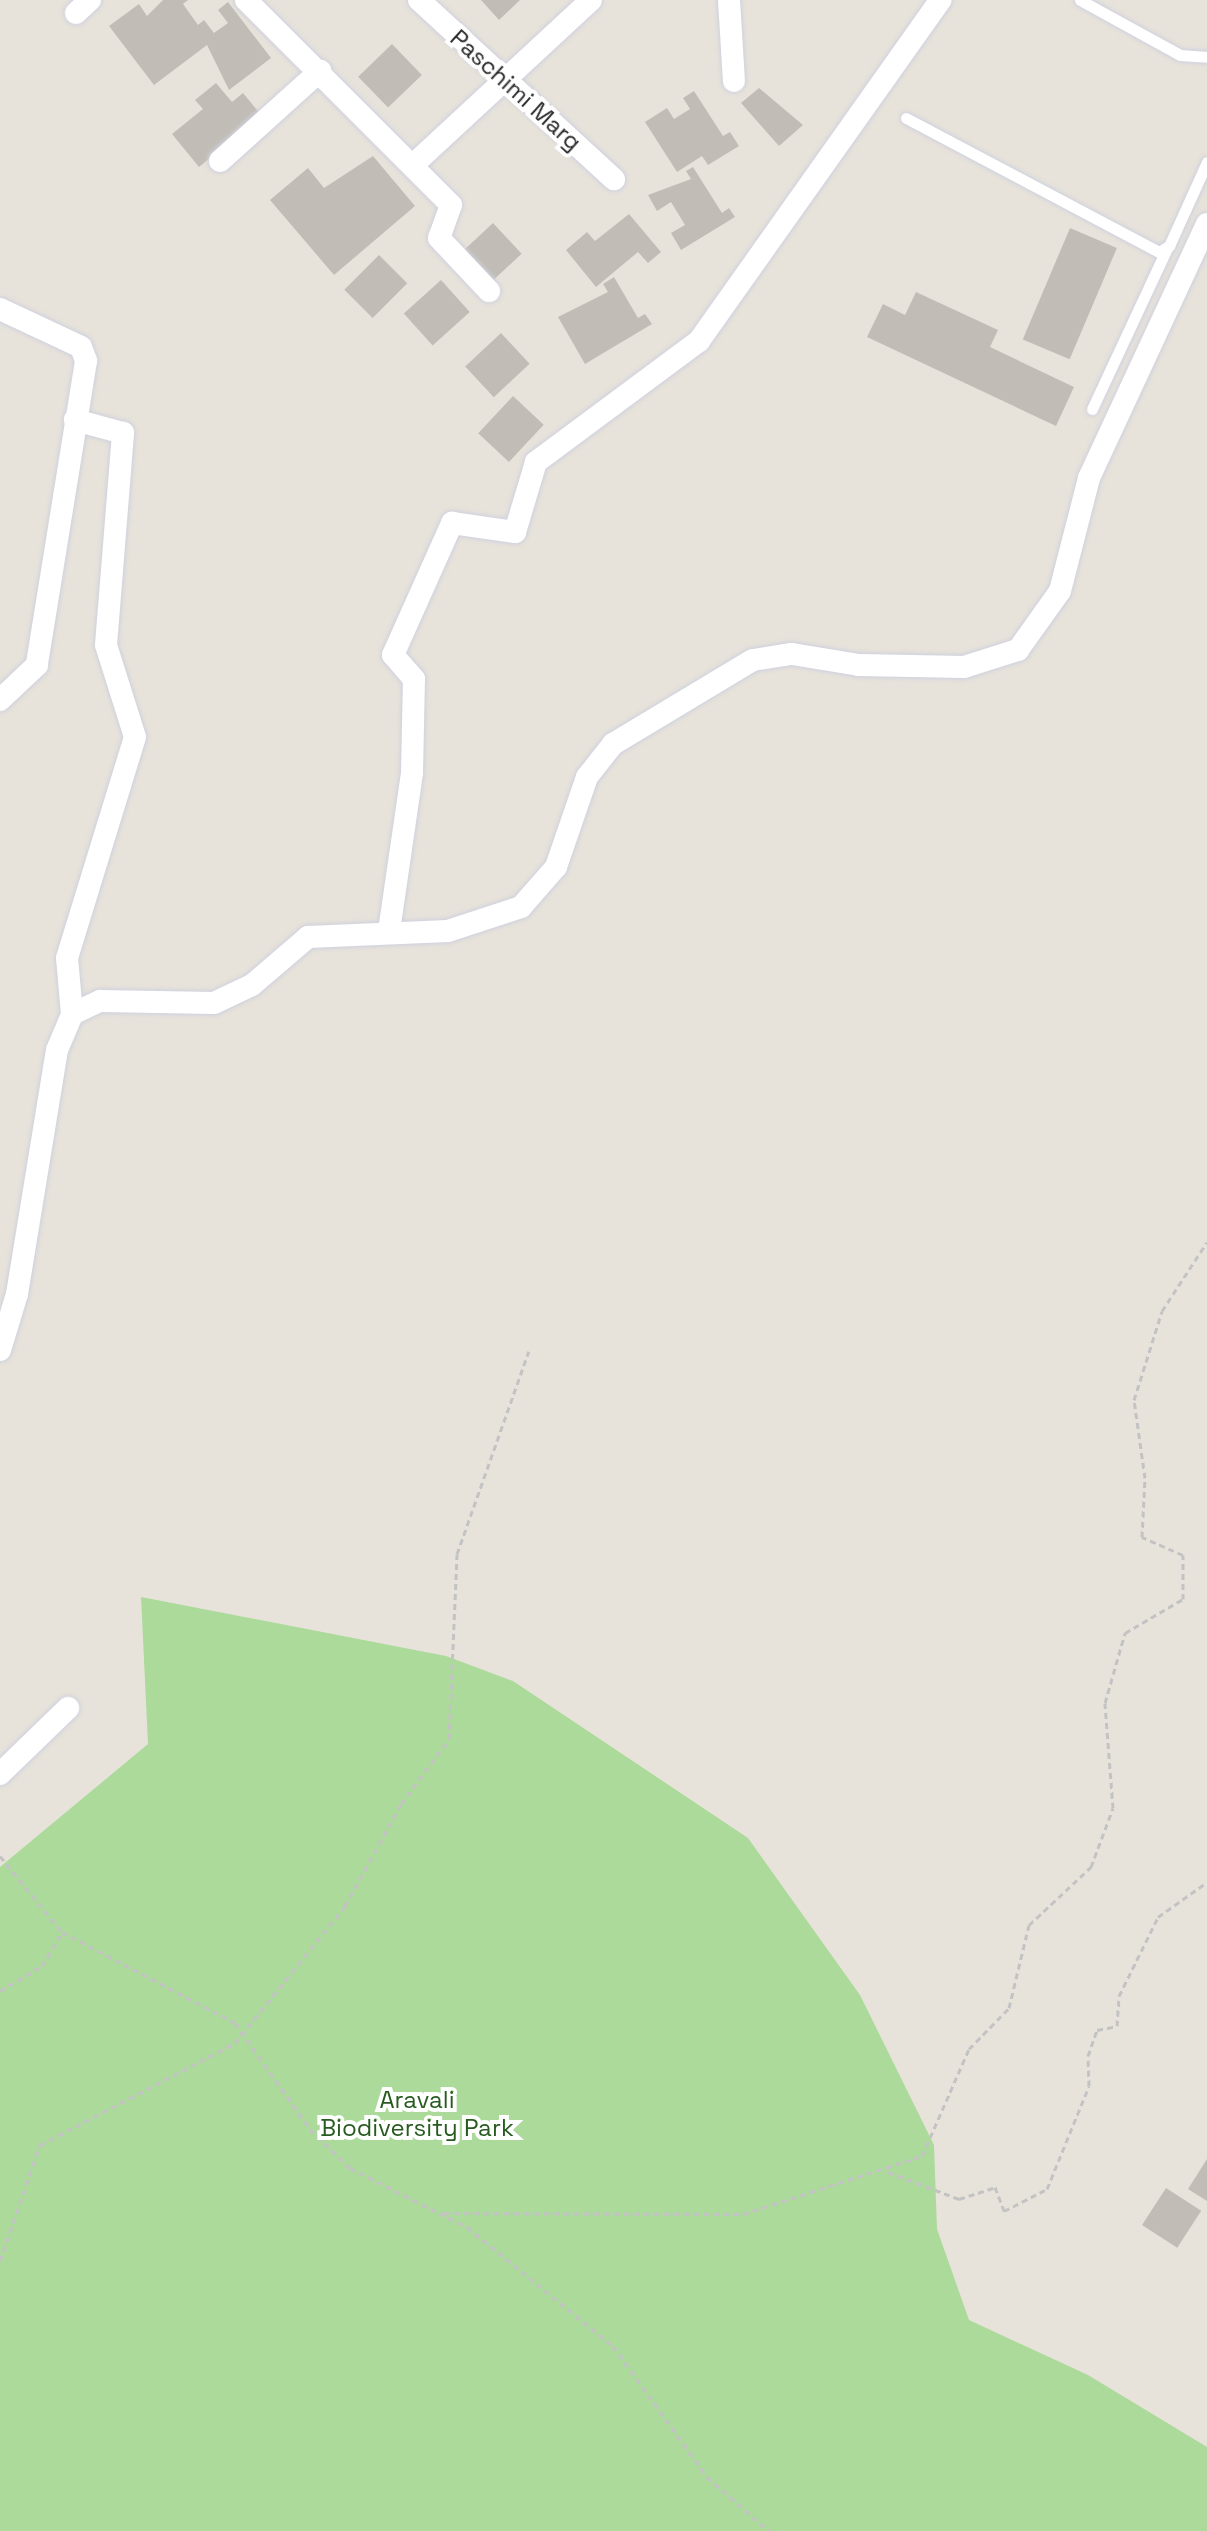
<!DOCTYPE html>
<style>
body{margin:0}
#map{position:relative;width:1207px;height:2531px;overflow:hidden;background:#e8e3da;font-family:"Space Grotesk",sans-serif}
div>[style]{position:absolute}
.green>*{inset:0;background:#abda9b}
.building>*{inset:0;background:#c1bdb6;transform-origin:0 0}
.path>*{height:3px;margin-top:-1.5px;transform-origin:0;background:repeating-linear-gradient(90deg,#c3c3c3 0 6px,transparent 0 10px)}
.roads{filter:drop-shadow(0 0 2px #cfd1df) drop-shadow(0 0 2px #cfd1df)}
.lane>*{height:11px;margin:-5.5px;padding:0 5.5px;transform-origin:5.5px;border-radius:5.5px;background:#fff}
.street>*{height:22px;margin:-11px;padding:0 11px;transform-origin:11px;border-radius:11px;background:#fff}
span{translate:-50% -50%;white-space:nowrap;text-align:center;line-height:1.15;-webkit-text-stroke:8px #fff;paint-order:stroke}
.street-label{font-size:24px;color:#272727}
.park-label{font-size:24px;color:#275b20}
</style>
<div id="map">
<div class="green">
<div style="clip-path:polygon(141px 1597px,446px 1656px,513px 1681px,748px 1838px,860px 1995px,934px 2145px,937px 2229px,969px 2320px,1088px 2375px,1207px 2447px,1207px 2531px,0 2531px,0 1867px,148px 1744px)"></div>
</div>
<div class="building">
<div style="clip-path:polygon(163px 0,188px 0,183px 4px,198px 25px,204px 20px,214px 33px,228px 23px,218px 10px,228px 2px,271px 58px,229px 90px,207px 45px,154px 85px,109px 26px,139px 4px,147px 16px)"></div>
<div style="clip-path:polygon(481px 0,520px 0,499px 20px)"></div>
<div style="left:392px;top:44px;width:43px;height:47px;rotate:46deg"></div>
<div style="clip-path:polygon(216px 83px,232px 102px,243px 93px,262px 116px,199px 167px,172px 134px,203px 109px,195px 100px)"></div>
<div style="clip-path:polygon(759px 88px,803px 125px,779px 146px,741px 103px)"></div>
<div style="clip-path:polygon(694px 91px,723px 136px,730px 132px,739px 146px,708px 165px,702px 156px,677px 172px,645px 122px,667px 108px,674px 119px,690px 109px,683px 98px)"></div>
<div style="clip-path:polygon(373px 156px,415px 206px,334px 275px,270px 200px,308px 168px,324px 188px)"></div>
<div style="clip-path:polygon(693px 167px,722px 213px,729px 208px,735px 217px,681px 250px,671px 233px,685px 225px,671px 202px,657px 211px,648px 195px,691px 179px,686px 171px)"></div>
<div style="clip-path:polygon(629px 214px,661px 252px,648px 263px,638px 252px,596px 287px,566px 250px,587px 232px,595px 241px)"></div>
<div style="left:493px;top:223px;width:42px;height:48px;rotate:47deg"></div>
<div style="left:1070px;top:228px;width:51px;height:121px;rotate:23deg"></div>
<div style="left:379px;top:255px;width:40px;height:49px;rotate:45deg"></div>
<div style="clip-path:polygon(614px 277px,638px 318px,645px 314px,652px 324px,585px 364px,558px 317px,608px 292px,603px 284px)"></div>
<div style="left:441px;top:280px;width:43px;height:50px;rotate:48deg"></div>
<div style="clip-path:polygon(916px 292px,998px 330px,990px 347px,1074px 387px,1056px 426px,867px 337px,883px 304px,905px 315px)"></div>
<div style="left:501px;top:333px;width:42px;height:49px;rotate:47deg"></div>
<div style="left:513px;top:396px;width:42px;height:51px;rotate:43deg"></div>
<div style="clip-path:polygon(1207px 2159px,1207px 2201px,1188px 2189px)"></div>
<div style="left:1166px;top:2188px;width:42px;height:44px;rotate:33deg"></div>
</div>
<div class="path">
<div style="left:0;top:1856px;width:98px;rotate:50.8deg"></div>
<div style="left:62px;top:1932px;width:195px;rotate:27.7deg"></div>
<div style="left:235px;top:2023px;width:130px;rotate:54.7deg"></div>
<div style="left:310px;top:2129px;width:56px;rotate:44.3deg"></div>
<div style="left:350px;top:2168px;width:131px;rotate:26.8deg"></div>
<div style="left:467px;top:2227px;width:188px;rotate:39.2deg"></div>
<div style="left:613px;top:2346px;width:161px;rotate:54.3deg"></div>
<div style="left:707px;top:2477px;width:82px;rotate:41.1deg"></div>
<div style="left:0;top:1991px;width:49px;rotate:-30.8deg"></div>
<div style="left:42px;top:1966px;width:39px;rotate:-59deg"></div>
<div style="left:888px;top:2172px;width:76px;rotate:20.8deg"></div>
<div style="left:959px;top:2199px;width:38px;rotate:-18deg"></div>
<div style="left:995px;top:2187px;width:26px;rotate:69deg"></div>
<div style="left:1004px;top:2211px;width:48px;rotate:-27.1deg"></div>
<div style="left:1047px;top:2189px;width:111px;rotate:-67.8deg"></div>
<div style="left:1089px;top:2086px;width:30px;rotate:-92deg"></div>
<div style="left:1088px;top:2056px;width:28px;rotate:-71deg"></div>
<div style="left:1097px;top:2030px;width:20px;rotate:-11deg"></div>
<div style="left:1117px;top:2026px;width:30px;rotate:-86deg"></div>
<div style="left:1119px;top:1996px;width:88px;rotate:-63.7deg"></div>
<div style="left:1158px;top:1917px;width:60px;rotate:-35.5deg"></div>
<div style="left:444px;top:2213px;width:299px;rotate:0.2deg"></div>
<div style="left:743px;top:2214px;width:188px;rotate:-18deg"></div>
<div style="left:922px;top:2156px;width:117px;rotate:-66.3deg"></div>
<div style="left:969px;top:2049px;width:57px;rotate:-45.7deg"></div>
<div style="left:1009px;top:2008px;width:85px;rotate:-76.5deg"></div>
<div style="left:1029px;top:1925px;width:85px;rotate:-43.1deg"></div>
<div style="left:1091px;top:1867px;width:63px;rotate:-69.6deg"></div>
<div style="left:1113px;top:1808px;width:105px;rotate:-94.4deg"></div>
<div style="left:1105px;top:1703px;width:73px;rotate:-74.1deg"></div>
<div style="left:1125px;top:1633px;width:67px;rotate:-30.4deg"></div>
<div style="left:1183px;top:1599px;width:44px;rotate:-90deg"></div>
<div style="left:1183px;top:1555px;width:45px;rotate:-156.3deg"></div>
<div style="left:1142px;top:1537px;width:59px;rotate:-87.1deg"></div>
<div style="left:1145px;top:1478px;width:79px;rotate:-98deg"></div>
<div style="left:1134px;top:1400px;width:93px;rotate:-72.5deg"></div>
<div style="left:1162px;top:1311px;width:82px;rotate:-56.9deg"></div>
<div style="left:0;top:2261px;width:123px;rotate:-71deg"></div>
<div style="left:40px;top:2145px;width:220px;rotate:-27.6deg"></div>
<div style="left:235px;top:2043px;width:176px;rotate:-51.2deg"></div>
<div style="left:345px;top:1906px;width:116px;rotate:-61.2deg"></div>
<div style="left:401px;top:1804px;width:81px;rotate:-53.6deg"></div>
<div style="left:449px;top:1739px;width:185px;rotate:-87.5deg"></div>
<div style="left:457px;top:1554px;width:215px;rotate:-70.5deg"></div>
</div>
<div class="roads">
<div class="lane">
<div style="left:1080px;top:0;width:114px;rotate:28.8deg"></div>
<div style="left:1180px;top:55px;width:27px;rotate:4deg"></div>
<div style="left:906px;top:118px;width:286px;rotate:27.9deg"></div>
<div style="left:1159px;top:252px;width:12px;rotate:-31deg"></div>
<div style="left:1169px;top:246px;width:92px;rotate:-65.7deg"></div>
<div style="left:1092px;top:409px;width:175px;rotate:-65deg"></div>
</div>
<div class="street">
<div style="left:246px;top:0;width:290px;rotate:45deg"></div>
<div style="left:451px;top:205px;width:35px;rotate:110deg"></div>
<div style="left:439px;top:238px;width:73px;rotate:46.7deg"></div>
<div style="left:419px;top:0;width:265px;rotate:42.6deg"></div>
<div style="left:729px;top:0;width:81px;rotate:86.5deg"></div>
<div style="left:76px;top:13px;width:19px;rotate:-43deg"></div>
<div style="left:220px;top:161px;width:135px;rotate:-42deg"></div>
<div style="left:414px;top:164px;width:241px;rotate:-42.8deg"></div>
<div style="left:0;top:309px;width:89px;rotate:25.1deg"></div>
<div style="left:81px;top:347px;width:15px;rotate:70deg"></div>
<div style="left:86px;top:361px;width:308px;rotate:99.2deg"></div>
<div style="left:37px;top:665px;width:51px;rotate:136.6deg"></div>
<div style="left:389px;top:931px;width:160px;rotate:-81.7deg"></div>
<div style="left:412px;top:773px;width:94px;rotate:-88.8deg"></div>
<div style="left:414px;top:679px;width:32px;rotate:-131deg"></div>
<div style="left:393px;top:655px;width:145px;rotate:-65.9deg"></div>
<div style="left:452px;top:523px;width:64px;rotate:8.1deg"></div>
<div style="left:515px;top:532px;width:73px;rotate:-73.3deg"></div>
<div style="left:536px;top:462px;width:203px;rotate:-36.6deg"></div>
<div style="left:699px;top:341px;width:418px;rotate:-54.7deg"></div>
<div style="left:72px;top:1014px;width:56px;rotate:-95.1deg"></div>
<div style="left:67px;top:958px;width:231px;rotate:-72.9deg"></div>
<div style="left:135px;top:737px;width:96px;rotate:-107.5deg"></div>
<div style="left:106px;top:645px;width:213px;rotate:-85.4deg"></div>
<div style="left:123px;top:433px;width:50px;rotate:-164.8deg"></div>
<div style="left:0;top:1350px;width:59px;rotate:-73.1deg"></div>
<div style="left:17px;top:1294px;width:247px;rotate:-80.7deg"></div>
<div style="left:57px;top:1050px;width:39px;rotate:-67deg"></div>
<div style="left:72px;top:1014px;width:31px;rotate:-25deg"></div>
<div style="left:100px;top:1001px;width:114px;rotate:1deg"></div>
<div style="left:214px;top:1003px;width:42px;rotate:-25.3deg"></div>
<div style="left:252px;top:985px;width:74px;rotate:-40.6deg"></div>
<div style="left:308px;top:937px;width:140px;rotate:-2.5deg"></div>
<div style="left:448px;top:931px;width:77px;rotate:-18.2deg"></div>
<div style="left:521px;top:907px;width:53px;rotate:-48.8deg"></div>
<div style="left:556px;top:867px;width:95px;rotate:-71deg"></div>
<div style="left:587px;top:777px;width:42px;rotate:-51.8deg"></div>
<div style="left:613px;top:744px;width:163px;rotate:-31deg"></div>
<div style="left:753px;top:660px;width:39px;rotate:-9deg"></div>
<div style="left:792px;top:654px;width:68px;rotate:9.3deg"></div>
<div style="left:859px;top:665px;width:105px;rotate:1.1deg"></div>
<div style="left:964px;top:667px;width:57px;rotate:-17.5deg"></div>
<div style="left:1018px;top:650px;width:72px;rotate:-54.6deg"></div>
<div style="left:1060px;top:591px;width:117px;rotate:-75.6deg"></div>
<div style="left:1089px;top:478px;width:280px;rotate:-65.1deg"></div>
<div style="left:0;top:1774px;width:95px;rotate:-44.1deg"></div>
</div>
</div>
<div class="street-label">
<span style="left:516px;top:90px;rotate:42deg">Paschimi Marg</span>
</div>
<div class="park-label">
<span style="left:417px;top:2114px">Aravali<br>Biodiversity Park</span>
</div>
</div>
